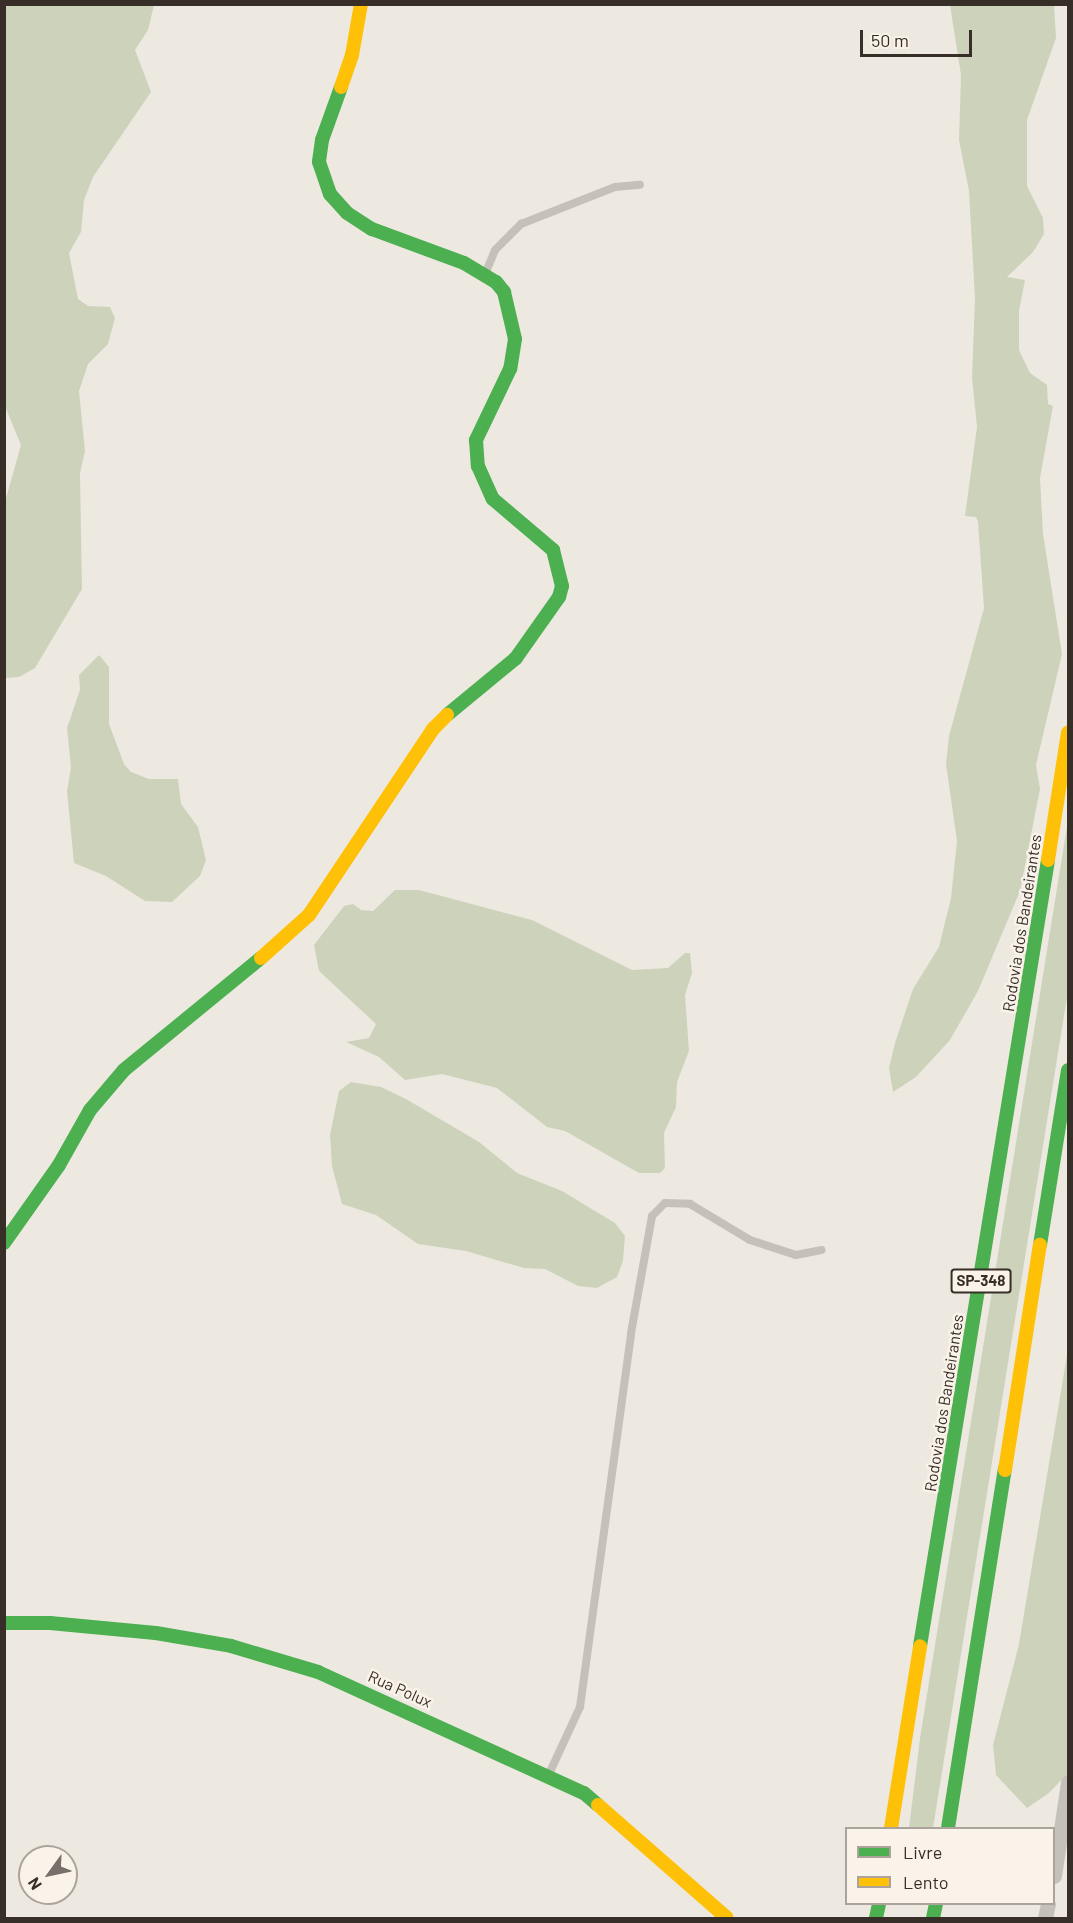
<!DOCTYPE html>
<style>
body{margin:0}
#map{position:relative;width:1073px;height:1923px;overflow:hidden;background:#ede9e1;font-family:Barlow,sans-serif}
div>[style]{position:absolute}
.green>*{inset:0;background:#cdd3bb}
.lane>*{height:8px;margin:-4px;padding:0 4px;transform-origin:4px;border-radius:4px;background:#c6c0ba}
.street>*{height:15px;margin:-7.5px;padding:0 7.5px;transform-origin:7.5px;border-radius:7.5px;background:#c6c0ba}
.fast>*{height:14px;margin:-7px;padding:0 7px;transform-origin:7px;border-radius:7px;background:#4caf50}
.slow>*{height:14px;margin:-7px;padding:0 7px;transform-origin:7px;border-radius:7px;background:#ffc107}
span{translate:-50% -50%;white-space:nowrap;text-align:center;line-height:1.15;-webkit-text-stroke:5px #faf3e9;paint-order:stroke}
.shield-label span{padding:2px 4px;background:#faf3e9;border:2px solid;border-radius:4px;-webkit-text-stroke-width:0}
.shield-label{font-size:15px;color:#372e28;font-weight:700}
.street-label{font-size:16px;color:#372e28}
.frame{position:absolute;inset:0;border:6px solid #372e28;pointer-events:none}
.legend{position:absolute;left:845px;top:1827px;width:210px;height:78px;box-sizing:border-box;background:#faf3e9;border:2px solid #aca49c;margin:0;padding:8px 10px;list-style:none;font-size:18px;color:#372e28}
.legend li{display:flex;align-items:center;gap:12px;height:30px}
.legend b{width:30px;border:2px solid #aca49c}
.north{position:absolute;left:18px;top:1845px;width:60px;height:60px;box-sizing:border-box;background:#faf3e9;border:2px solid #aca49c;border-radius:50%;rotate:237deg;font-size:16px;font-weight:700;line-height:24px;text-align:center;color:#372e28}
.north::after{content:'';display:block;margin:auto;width:21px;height:27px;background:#776f69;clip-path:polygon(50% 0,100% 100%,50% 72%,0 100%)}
.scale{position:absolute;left:860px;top:30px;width:112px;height:27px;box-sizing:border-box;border:3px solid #372e28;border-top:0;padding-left:8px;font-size:18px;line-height:21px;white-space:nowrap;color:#372e28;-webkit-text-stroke:4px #faf3e9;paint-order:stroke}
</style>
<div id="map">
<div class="green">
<div style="clip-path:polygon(5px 4px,154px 5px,148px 30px,135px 50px,151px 92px,93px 177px,84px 200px,81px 232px,69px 253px,78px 299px,88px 306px,110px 307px,115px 318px,108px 344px,88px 364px,79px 391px,85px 451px,80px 473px,82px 589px,35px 668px,19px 677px,6px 678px,5px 502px,21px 445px,4px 404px)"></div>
<div style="clip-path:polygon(950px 5px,1054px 5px,1056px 38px,1027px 120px,1027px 186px,1043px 218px,1044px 234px,1033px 252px,1007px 277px,1025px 280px,1019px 311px,1019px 350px,1030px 373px,1047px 385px,1048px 404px,1053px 406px,1040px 478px,1043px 534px,1062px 654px,1036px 765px,1040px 789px,1020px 891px,978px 991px,950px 1040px,916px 1077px,893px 1092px,889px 1068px,895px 1043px,913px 989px,939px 947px,951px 898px,957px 841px,946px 764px,949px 736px,984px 608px,978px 522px,976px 517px,965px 516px,977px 427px,972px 377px,975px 299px,969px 191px,959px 140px,961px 75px)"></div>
<div style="clip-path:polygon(99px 655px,109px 667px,109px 724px,124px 764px,131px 772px,149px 779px,178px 779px,181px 804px,198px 827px,206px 860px,200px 876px,172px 902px,145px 901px,106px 876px,74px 863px,67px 791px,71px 767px,67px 728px,80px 690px,79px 675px)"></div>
<div style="clip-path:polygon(1068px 820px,1068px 991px,933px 1828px,909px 1828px,920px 1738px)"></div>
<div style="clip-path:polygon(395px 890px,419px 890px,532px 920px,632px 970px,668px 968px,685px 953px,690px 953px,692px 973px,685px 995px,689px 1051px,677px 1082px,676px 1107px,664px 1133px,665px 1168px,660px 1173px,639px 1173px,565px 1131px,547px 1127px,497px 1088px,442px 1074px,405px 1080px,379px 1057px,346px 1042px,369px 1038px,376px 1024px,319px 971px,314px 945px,344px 906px,353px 904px,361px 910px,373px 911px)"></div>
<div style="clip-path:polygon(351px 1082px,381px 1087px,406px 1099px,479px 1142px,517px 1173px,562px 1191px,615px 1223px,625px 1236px,623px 1261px,617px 1277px,597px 1288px,578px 1286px,545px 1269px,524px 1268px,466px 1251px,418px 1244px,376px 1215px,342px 1204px,332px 1166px,330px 1135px,339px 1091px)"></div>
<div style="clip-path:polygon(1068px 1349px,1068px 1773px,1049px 1793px,1027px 1808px,996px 1775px,993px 1745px,1019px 1644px)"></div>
</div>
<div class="lane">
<div style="left:485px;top:274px;width:26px;rotate:-67deg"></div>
<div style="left:495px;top:250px;width:37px;rotate:-45deg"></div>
<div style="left:521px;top:224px;width:101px;rotate:-21.5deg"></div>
<div style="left:615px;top:187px;width:25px;rotate:-5deg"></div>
<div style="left:549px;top:1774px;width:74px;rotate:-65.2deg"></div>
<div style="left:580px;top:1707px;width:377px;rotate:-82.2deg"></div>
<div style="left:631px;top:1333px;width:119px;rotate:-79.8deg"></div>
<div style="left:652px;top:1216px;width:18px;rotate:-45deg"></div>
<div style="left:665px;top:1203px;width:25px;rotate:2deg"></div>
<div style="left:690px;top:1204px;width:70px;rotate:31deg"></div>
<div style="left:750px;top:1240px;width:48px;rotate:18.1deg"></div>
<div style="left:796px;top:1255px;width:26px;rotate:-11deg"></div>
</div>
<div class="street">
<div style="left:1054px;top:1876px;width:95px;rotate:-81.5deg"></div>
<div style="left:1045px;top:1918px;width:14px;rotate:-78deg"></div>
</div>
<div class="fast">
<div style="left:341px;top:87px;width:56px;rotate:109.7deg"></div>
<div style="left:322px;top:140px;width:22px;rotate:98deg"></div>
<div style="left:319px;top:162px;width:34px;rotate:71deg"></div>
<div style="left:330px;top:194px;width:25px;rotate:48deg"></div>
<div style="left:347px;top:213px;width:30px;rotate:33deg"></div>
<div style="left:372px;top:229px;width:98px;rotate:20.3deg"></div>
<div style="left:464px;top:263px;width:37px;rotate:31deg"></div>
<div style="left:496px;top:282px;width:13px;rotate:51deg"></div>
<div style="left:504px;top:292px;width:48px;rotate:76.8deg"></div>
<div style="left:515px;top:339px;width:30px;rotate:99deg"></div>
<div style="left:510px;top:369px;width:79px;rotate:115.6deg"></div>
<div style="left:476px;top:440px;width:26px;rotate:86deg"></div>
<div style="left:478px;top:466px;width:36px;rotate:66deg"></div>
<div style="left:493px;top:499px;width:79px;rotate:40.4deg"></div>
<div style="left:553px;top:550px;width:37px;rotate:76deg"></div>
<div style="left:562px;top:586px;width:11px;rotate:105deg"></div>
<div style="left:559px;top:597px;width:75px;rotate:125.2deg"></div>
<div style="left:516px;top:658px;width:89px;rotate:140.4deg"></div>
<div style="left:4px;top:1243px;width:95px;rotate:-54.8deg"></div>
<div style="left:59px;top:1165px;width:63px;rotate:-60.6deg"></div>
<div style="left:90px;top:1110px;width:52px;rotate:-49.6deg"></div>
<div style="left:124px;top:1070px;width:177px;rotate:-39.3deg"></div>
<div style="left:1040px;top:1245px;width:177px;rotate:-80.9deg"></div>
<div style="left:4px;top:1623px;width:46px"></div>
<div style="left:50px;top:1623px;width:106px;rotate:5.4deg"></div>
<div style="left:156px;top:1633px;width:76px;rotate:9.8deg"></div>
<div style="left:231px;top:1646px;width:91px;rotate:16.6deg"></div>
<div style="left:318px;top:1672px;width:292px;rotate:24.5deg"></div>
<div style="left:584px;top:1793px;width:18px;rotate:41deg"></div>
<div style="left:920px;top:1646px;width:796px;rotate:-80.75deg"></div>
<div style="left:948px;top:1828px;width:363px;rotate:-81deg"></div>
<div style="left:876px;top:1918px;width:14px;rotate:-78deg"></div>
<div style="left:933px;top:1918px;width:14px;rotate:-78deg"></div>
</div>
<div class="slow">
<div style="left:341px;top:87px;width:34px;rotate:-71deg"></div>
<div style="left:352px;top:55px;width:52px;rotate:-80deg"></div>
<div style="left:1048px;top:860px;width:129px;rotate:-81.1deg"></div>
<div style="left:261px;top:958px;width:64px;rotate:-41.9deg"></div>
<div style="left:309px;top:915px;width:224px;rotate:-56.3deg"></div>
<div style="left:433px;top:729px;width:20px;rotate:-45deg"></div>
<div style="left:1005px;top:1470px;width:228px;rotate:-81.2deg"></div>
<div style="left:598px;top:1805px;width:171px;rotate:41.2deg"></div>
<div style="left:891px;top:1828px;width:184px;rotate:-80.9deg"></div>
</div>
<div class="shield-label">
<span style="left:981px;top:1281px">SP-348</span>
</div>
<div class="street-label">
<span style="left:1022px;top:923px;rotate:-81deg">Rodovia dos Bandeirantes</span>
<span style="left:944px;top:1403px;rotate:-81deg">Rodovia dos Bandeirantes</span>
<span style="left:400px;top:1689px;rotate:24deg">Rua Polux</span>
</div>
<div class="frame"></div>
<ul class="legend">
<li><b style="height:8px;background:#4caf50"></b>Livre</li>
<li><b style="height:8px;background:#ffc107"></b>Lento</li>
</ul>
<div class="north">N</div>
<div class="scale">50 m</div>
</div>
